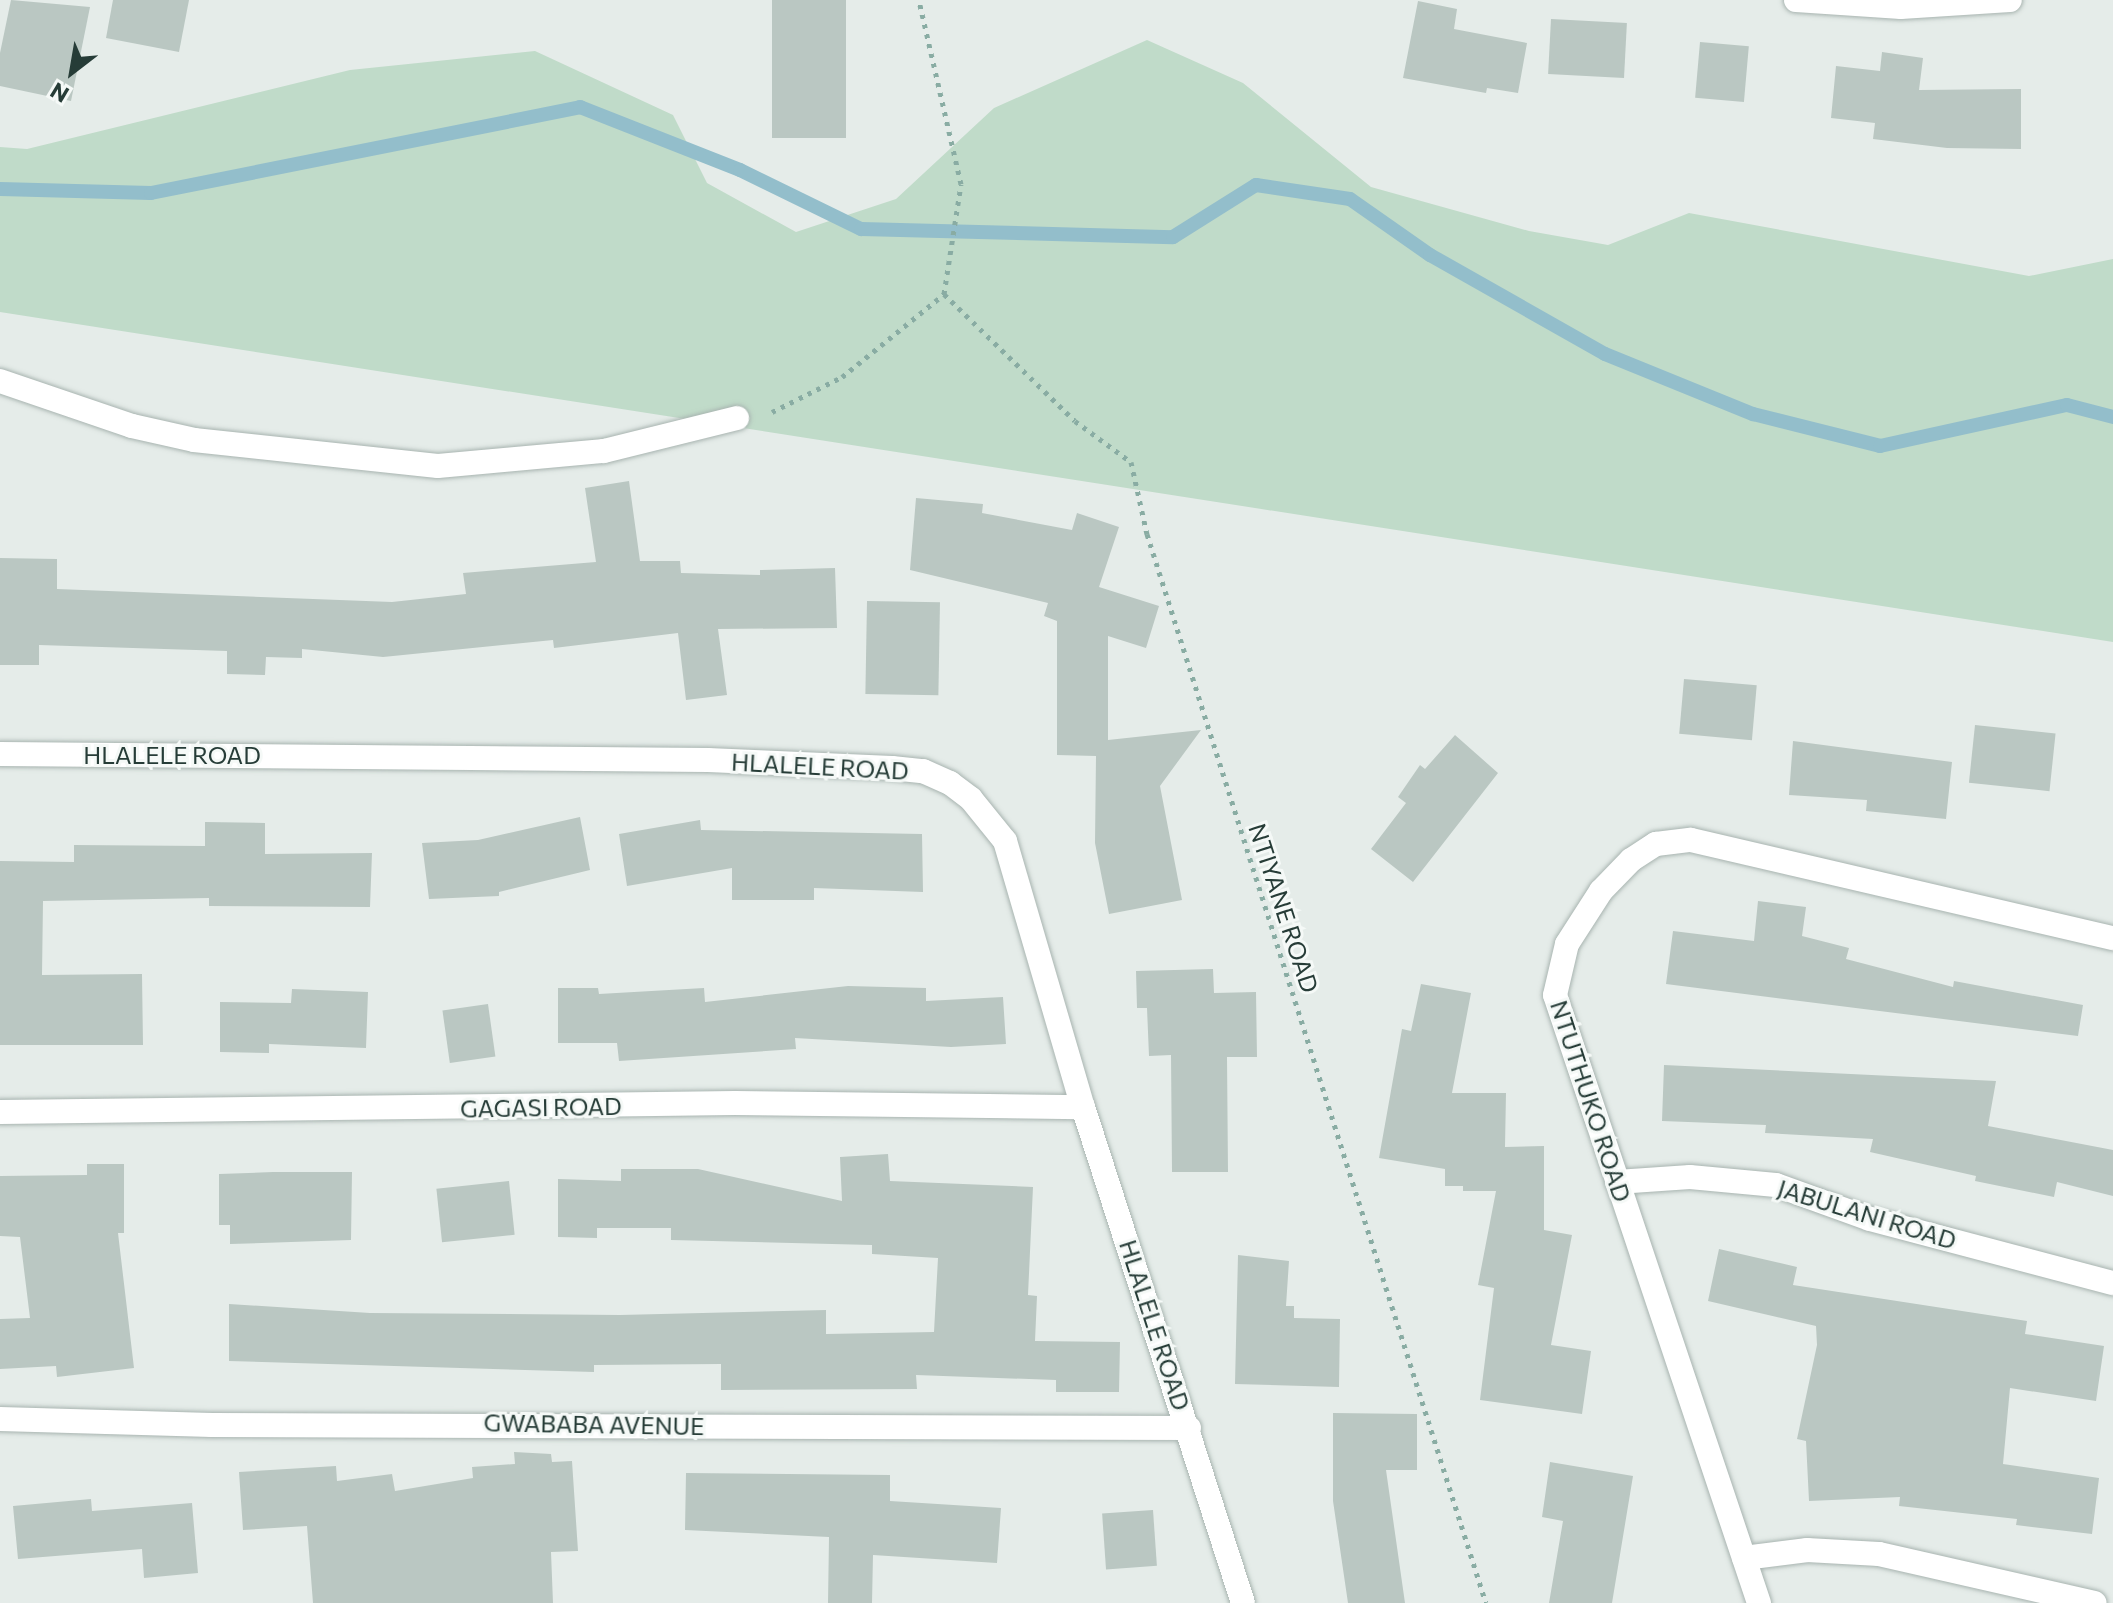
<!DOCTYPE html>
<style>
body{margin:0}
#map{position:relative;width:2113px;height:1603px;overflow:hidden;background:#e5ece9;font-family:Commissioner,sans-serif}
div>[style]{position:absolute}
.green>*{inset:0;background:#c0dbc9}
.stream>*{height:14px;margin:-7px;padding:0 7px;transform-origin:7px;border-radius:7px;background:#93becb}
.building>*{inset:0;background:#bac7c2;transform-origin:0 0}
.path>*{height:5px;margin-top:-2.5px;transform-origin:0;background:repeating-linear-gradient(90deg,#89aca3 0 4px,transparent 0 10px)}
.roads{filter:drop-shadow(0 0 2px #a8b4b0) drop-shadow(0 0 2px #a8b4b0)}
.street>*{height:24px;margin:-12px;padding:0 12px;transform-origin:12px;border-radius:12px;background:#fff}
span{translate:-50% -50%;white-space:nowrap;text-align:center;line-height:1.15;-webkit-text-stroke:6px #f5f9f7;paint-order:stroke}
.street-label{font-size:24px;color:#263c37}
.north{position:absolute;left:32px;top:32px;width:80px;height:80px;-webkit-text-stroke:6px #f5f9f7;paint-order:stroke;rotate:211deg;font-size:22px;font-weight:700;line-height:32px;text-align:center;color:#263c37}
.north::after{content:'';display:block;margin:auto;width:28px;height:36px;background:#263c37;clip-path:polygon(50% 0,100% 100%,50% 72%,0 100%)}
</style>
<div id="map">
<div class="green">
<div style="clip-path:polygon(1147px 40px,1243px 83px,1371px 187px,1529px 231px,1608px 245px,1689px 213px,2029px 276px,2113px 259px,2113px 642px,0 312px,0 147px,27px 149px,350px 70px,535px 51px,673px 115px,707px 183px,796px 232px,896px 199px,994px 108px)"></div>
</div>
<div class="stream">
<div style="left:0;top:189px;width:151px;rotate:1.5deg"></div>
<div style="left:151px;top:193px;width:438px;rotate:-11.3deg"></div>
<div style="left:580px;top:107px;width:172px;rotate:21.5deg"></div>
<div style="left:740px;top:170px;width:135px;rotate:26deg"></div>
<div style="left:861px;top:229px;width:312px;rotate:1.5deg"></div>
<div style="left:1173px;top:237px;width:98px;rotate:-32.1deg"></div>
<div style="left:1256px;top:185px;width:95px;rotate:8.5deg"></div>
<div style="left:1350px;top:199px;width:98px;rotate:35deg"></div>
<div style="left:1430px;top:255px;width:201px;rotate:29.5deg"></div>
<div style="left:1605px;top:354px;width:160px;rotate:22.1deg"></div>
<div style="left:1753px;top:414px;width:131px;rotate:14.1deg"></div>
<div style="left:1880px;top:446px;width:191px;rotate:-12.4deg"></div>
<div style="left:2067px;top:405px;width:48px;rotate:14.6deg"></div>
</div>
<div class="building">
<div style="clip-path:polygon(11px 0,90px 7px,71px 101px,0 86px,0 53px)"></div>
<div style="clip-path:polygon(113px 0,189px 0,179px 52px,106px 38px)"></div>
<div style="left:772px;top:0;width:74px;height:138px"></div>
<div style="clip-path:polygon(1418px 1px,1457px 9px,1454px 29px,1527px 43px,1518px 93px,1487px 88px,1486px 93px,1403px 78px)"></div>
<div style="left:1551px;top:19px;width:76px;height:55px;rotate:3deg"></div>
<div style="left:1700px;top:42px;width:49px;height:56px;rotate:5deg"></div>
<div style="clip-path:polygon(1882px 52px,1923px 58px,1919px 90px,2021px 89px,2021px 149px,1947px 148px,1873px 139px,1875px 123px,1831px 118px,1836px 66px,1880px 71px)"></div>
<div style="clip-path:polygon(629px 481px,640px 561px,680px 561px,681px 573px,760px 575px,760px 570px,835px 568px,837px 628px,718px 629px,727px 695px,686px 700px,678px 633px,554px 648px,553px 640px,383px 657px,302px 649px,302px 658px,266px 657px,265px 675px,227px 674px,227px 651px,39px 645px,39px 665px,0 665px,0 558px,57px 559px,57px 589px,392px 602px,466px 594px,463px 573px,596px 562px,585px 488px)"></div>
<div style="clip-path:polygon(916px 498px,983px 504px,982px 513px,1072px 530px,1077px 513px,1119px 527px,1099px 587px,1159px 606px,1146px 648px,1108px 636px,1108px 740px,1201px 730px,1160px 786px,1182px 900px,1109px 914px,1095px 843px,1096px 756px,1057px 755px,1057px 621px,1044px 616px,1048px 603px,910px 570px)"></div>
<div style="left:867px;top:601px;width:73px;height:93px;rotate:1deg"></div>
<div style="left:1684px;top:679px;width:73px;height:55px;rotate:5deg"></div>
<div style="left:1975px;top:725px;width:81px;height:58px;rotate:6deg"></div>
<div style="clip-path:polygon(1455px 735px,1498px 773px,1413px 882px,1371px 849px,1406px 803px,1398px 797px,1420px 765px,1425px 769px)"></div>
<div style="clip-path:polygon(1793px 741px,1952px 762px,1946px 819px,1866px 811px,1867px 800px,1789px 795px)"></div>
<div style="clip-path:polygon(580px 817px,590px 870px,499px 892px,499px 896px,429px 899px,422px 843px,478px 840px)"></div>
<div style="clip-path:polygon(700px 820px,701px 830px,922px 834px,923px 892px,814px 888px,814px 900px,732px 900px,732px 868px,627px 886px,619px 834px)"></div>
<div style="clip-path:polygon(205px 822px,265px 823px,265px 854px,372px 853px,370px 907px,209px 906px,209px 898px,43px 901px,42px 975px,142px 974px,143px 1045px,0 1045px,0 861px,74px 862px,74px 845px,205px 846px)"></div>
<div style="clip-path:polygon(1758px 901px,1806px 907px,1802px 936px,1849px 948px,1846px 959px,1953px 987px,1954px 981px,2083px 1005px,2078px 1036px,1666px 984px,1673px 931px,1754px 941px)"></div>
<div style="clip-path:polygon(1213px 969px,1214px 993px,1256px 992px,1257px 1057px,1227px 1057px,1228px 1172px,1172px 1172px,1171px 1055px,1149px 1056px,1147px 1008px,1137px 1008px,1136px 971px)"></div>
<div style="clip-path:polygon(1421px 984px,1471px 993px,1452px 1093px,1506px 1093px,1505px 1147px,1544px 1146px,1544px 1230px,1572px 1235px,1551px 1345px,1591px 1351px,1582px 1414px,1480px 1400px,1494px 1288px,1478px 1285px,1496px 1191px,1463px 1191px,1463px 1186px,1445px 1186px,1445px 1169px,1379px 1158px,1402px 1029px,1411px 1031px)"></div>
<div style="clip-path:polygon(848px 986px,926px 988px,926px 1001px,1003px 997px,1006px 1044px,951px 1047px,795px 1038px,796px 1049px,619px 1061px,617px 1043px,558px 1043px,558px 988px,598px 988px,599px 994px,704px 988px,705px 1002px)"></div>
<div style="clip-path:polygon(292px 989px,368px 992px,366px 1048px,269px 1044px,269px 1053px,220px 1052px,220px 1002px,291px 1003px)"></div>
<div style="left:488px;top:1004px;width:53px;height:46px;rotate:82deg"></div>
<div style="clip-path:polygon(1664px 1065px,1996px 1081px,1988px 1126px,2113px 1150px,2113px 1196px,2057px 1182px,2054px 1197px,1975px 1181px,1976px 1176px,1870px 1152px,1873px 1139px,1765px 1133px,1766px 1125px,1662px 1121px)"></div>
<div style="clip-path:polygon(888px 1154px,890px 1181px,1033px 1187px,1028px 1295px,1037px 1296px,1035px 1341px,1120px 1342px,1119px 1392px,1056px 1392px,1056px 1380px,916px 1375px,917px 1389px,721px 1390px,721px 1364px,594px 1365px,594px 1372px,229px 1361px,229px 1304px,370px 1313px,620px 1315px,826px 1310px,826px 1334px,934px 1332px,938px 1258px,872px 1254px,872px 1245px,671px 1240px,671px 1228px,597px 1228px,597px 1238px,558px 1237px,558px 1179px,621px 1181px,621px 1169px,698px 1169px,842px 1201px,840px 1157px)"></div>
<div style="clip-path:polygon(87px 1164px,124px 1164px,124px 1233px,118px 1233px,134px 1368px,57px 1377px,56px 1366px,0 1369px,0 1319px,30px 1318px,20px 1237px,0 1236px,0 1176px,87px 1175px)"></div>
<div style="clip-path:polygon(273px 1172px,352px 1172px,351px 1240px,230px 1244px,230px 1225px,219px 1225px,219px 1174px)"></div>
<div style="left:509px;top:1181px;width:54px;height:73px;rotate:84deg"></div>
<div style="clip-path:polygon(1719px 1249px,1797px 1267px,1793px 1285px,2027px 1321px,2025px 1334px,2104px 1346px,2096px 1401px,2010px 1388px,2003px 1464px,2099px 1478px,2092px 1534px,2016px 1525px,2017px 1519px,1899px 1506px,1900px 1497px,1809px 1501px,1806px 1441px,1797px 1439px,1817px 1345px,1816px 1326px,1708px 1301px)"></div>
<div style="clip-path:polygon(1238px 1255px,1289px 1261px,1286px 1306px,1294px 1306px,1294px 1318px,1340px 1319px,1339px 1387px,1235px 1384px)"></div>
<div style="clip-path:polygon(1333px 1413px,1417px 1414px,1417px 1470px,1386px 1470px,1405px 1603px,1348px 1603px,1333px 1501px)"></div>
<div style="clip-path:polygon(514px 1452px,551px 1454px,552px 1462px,572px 1461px,578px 1551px,551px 1552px,553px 1603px,313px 1603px,307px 1526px,243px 1530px,239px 1472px,336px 1466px,337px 1481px,392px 1474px,395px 1491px,473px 1478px,472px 1467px,515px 1464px)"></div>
<div style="clip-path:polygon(1550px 1462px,1633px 1476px,1612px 1603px,1549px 1603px,1563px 1521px,1542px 1517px)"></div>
<div style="clip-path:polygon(686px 1473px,890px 1475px,890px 1501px,1001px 1508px,997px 1563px,873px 1555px,872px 1603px,828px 1603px,829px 1537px,685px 1530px)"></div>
<div style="clip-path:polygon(91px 1499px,92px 1511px,192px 1503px,198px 1573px,144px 1578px,142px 1549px,18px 1559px,13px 1506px)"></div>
<div style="left:1153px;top:1510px;width:56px;height:51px;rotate:86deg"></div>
</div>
<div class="path">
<div style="left:944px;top:294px;width:182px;rotate:44.1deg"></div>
<div style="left:1075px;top:421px;width:69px;rotate:36.2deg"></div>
<div style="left:1131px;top:462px;width:74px;rotate:77.5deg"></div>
<div style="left:1147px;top:534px;width:1121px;rotate:72.41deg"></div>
<div style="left:772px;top:412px;width:78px;rotate:-26.6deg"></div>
<div style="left:842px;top:377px;width:132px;rotate:-39.1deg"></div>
<div style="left:944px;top:294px;width:111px;rotate:-81.2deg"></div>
<div style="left:961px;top:184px;width:189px;rotate:-102.9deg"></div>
</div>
<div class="roads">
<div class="street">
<div style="left:1796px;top:0;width:105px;rotate:3.8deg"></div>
<div style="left:1901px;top:7px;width:109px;rotate:-3.7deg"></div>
<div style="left:0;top:381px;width:139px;rotate:18.8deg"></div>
<div style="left:132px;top:426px;width:64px;rotate:12.7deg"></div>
<div style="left:194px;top:440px;width:245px;rotate:6.1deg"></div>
<div style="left:438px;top:466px;width:167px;rotate:-5.2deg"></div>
<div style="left:604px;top:451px;width:137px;rotate:-13.9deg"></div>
<div style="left:0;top:754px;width:708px;rotate:0.49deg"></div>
<div style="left:708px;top:760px;width:184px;rotate:2.5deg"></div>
<div style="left:892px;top:768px;width:31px;rotate:6deg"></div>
<div style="left:923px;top:771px;width:30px;rotate:24deg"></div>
<div style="left:950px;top:783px;width:26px;rotate:37deg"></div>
<div style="left:971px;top:799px;width:54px;rotate:51deg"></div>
<div style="left:1005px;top:841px;width:277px;rotate:73.7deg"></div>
<div style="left:1083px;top:1107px;width:521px;rotate:72.12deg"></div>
<div style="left:0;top:1112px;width:735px;rotate:-0.7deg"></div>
<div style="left:735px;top:1103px;width:348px;rotate:0.7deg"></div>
<div style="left:1617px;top:1182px;width:73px;rotate:-3.9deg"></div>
<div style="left:1690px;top:1177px;width:86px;rotate:5.3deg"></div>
<div style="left:1776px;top:1185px;width:100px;rotate:19.9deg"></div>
<div style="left:1870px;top:1219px;width:251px;rotate:14.8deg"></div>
<div style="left:0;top:1419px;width:212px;rotate:1.6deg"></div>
<div style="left:212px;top:1425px;width:977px;rotate:0.18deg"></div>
<div style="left:1744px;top:1558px;width:64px;rotate:-7.2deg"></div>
<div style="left:1807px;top:1550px;width:72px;rotate:3.2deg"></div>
<div style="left:1879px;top:1554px;width:221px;rotate:12.8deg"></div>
<div style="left:1759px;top:1603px;width:641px;rotate:-108.55deg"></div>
<div style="left:1555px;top:995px;width:52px;rotate:-76.8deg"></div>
<div style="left:1567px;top:944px;width:63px;rotate:-57.3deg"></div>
<div style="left:1601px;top:891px;width:43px;rotate:-45.9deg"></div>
<div style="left:1631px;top:860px;width:30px;rotate:-33deg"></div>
<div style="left:1656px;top:844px;width:35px;rotate:-7deg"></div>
<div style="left:1691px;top:840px;width:433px;rotate:13.1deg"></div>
</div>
</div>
<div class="street-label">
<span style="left:172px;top:755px">HLALELE ROAD</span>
<span style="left:820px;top:766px;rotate:3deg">HLALELE ROAD</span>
<span style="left:1284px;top:908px;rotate:72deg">NTIYANE ROAD</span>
<span style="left:1591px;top:1101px;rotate:72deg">NTUTHUKO ROAD</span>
<span style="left:541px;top:1107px;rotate:-1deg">GAGASI ROAD</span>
<span style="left:1867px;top:1214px;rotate:17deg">JABULANI ROAD</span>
<span style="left:1155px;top:1325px;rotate:72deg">HLALELE ROAD</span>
<span style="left:594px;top:1424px;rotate:1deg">GWABABA AVENUE</span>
</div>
<div class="north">N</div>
</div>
